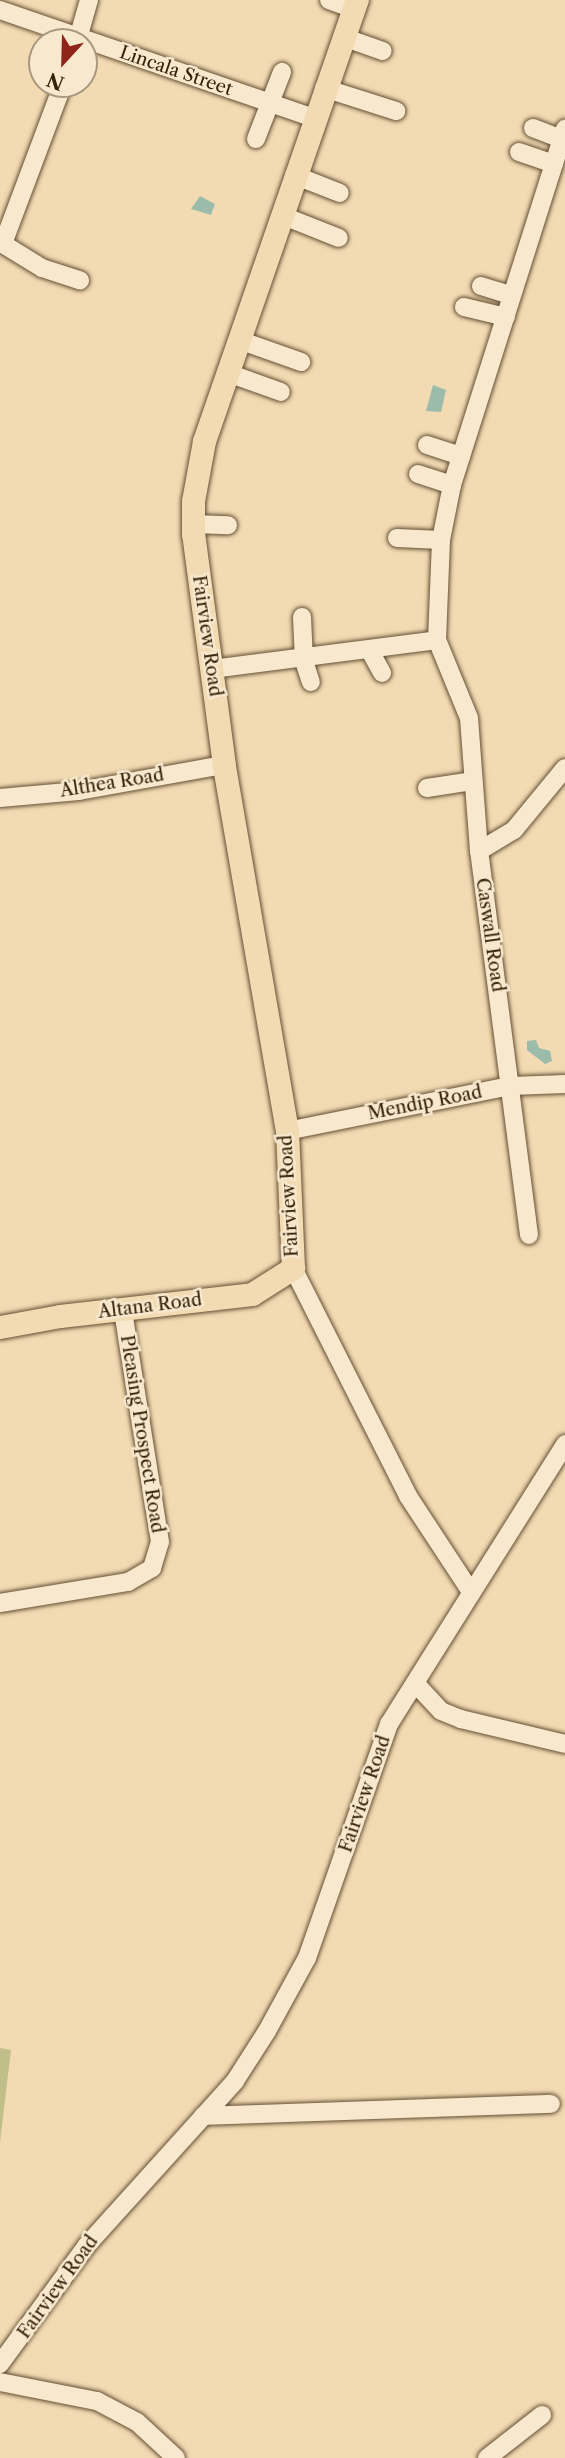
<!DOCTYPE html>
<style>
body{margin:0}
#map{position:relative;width:565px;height:2458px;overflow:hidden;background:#f2dbb3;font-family:"Libre Caslon Text",serif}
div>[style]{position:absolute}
.green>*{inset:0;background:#c0be89}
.water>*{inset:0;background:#9bbbab}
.roads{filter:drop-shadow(0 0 2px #644f33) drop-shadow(0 0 2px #644f33)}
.minor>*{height:18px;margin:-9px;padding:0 9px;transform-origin:9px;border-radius:9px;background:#f7e8ce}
.major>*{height:23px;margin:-11.5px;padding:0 11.5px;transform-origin:11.5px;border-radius:11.5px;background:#f2dbb3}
span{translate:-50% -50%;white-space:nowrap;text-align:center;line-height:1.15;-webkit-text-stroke:5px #f7e8ce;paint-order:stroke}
.street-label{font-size:18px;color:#352008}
.north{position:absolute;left:28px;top:28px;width:70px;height:70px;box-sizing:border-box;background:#f7e8ce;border:2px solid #a9987f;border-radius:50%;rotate:202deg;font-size:19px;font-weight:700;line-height:28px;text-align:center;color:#352008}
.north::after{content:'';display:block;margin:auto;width:24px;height:32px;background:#8f2418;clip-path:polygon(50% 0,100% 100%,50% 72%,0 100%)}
</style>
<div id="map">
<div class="green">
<div style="clip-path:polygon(0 2048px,11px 2050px,0 2142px)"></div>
</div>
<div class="water">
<div style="clip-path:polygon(200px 196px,215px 204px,211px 215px,191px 209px)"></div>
<div style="clip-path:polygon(433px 385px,446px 390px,441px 412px,426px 411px)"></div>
<div style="clip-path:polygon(536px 1040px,539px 1048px,550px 1051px,552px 1061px,545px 1064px,527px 1050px,527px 1041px)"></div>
</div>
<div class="roads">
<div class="minor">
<div style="left:329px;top:0;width:27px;rotate:20deg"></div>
<div style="left:0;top:10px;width:332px;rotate:19deg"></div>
<div style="left:343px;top:37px;width:42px;rotate:19.3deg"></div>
<div style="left:77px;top:42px;width:44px;rotate:-74.1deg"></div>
<div style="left:63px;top:84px;width:171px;rotate:110.6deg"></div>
<div style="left:3px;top:244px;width:46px;rotate:31.6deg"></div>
<div style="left:42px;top:268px;width:40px;rotate:18deg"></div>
<div style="left:324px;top:88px;width:76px;rotate:17.7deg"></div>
<div style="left:533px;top:128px;width:31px;rotate:21deg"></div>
<div style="left:256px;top:139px;width:72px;rotate:-68.8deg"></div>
<div style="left:519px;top:152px;width:37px;rotate:19deg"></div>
<div style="left:294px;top:175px;width:49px;rotate:21.4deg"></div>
<div style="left:281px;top:215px;width:62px;rotate:21.6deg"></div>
<div style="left:481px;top:286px;width:31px;rotate:17deg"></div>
<div style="left:464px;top:307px;width:43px;rotate:13.4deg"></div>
<div style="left:239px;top:340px;width:66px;rotate:19.5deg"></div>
<div style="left:228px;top:373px;width:56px;rotate:19.7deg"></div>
<div style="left:427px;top:445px;width:36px;rotate:18deg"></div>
<div style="left:418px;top:474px;width:36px;rotate:18deg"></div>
<div style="left:193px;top:524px;width:35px;rotate:2deg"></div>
<div style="left:397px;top:538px;width:44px;rotate:2.6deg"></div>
<div style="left:302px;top:617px;width:44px;rotate:87.4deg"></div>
<div style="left:304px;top:661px;width:22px;rotate:72deg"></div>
<div style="left:370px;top:651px;width:25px;rotate:61deg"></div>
<div style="left:212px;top:669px;width:227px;rotate:-7.3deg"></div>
<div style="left:427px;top:788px;width:47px;rotate:-8.7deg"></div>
<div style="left:0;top:798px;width:79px;rotate:-5.1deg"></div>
<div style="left:79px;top:791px;width:147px;rotate:-10.2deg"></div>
<div style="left:479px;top:851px;width:41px;rotate:-31deg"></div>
<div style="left:514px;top:830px;width:80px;rotate:-50.6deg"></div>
<div style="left:287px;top:1131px;width:228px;rotate:-11.4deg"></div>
<div style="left:511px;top:1086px;width:54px;rotate:-2.1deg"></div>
<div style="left:529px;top:1235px;width:387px;rotate:-97.4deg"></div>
<div style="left:479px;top:851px;width:133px;rotate:-94.3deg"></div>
<div style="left:469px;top:718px;width:84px;rotate:-112.3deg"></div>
<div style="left:437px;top:640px;width:100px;rotate:-87.7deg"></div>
<div style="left:441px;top:540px;width:56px;rotate:-78.7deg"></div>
<div style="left:452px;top:485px;width:374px;rotate:-72.4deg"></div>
<div style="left:293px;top:1268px;width:255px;rotate:63.2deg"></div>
<div style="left:408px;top:1496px;width:115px;rotate:56.7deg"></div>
<div style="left:0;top:1603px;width:130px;rotate:-9.3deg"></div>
<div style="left:128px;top:1582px;width:28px;rotate:-30deg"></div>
<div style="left:152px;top:1568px;width:27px;rotate:-73deg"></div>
<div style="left:160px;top:1542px;width:235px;rotate:-99.1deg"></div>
<div style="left:415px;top:1683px;width:38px;rotate:47deg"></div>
<div style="left:441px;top:1711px;width:22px;rotate:22deg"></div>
<div style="left:461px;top:1719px;width:107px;rotate:13.5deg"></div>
<div style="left:203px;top:2116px;width:348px;rotate:-2deg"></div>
<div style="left:0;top:2364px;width:147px;rotate:-53.8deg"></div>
<div style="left:87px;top:2245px;width:221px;rotate:-47.9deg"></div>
<div style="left:235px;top:2081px;width:59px;rotate:-57.4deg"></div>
<div style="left:267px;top:2031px;width:83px;rotate:-61.3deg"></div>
<div style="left:307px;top:1958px;width:248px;rotate:-70.7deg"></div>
<div style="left:389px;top:1724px;width:331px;rotate:-57.8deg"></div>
<div style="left:0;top:2382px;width:99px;rotate:11.1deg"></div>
<div style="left:97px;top:2401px;width:45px;rotate:27.7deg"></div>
<div style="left:137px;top:2422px;width:53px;rotate:42.7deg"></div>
<div style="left:487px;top:2458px;width:70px;rotate:-38deg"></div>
</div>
<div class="major">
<div style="left:0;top:1327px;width:61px;rotate:-10.4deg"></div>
<div style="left:60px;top:1316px;width:193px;rotate:-6.5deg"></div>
<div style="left:252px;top:1294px;width:49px;rotate:-32.4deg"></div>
<div style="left:293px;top:1268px;width:137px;rotate:-92.5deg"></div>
<div style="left:287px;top:1131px;width:371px;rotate:-99.8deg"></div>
<div style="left:224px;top:765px;width:233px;rotate:-97.6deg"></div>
<div style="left:193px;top:534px;width:33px;rotate:-90deg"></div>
<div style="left:193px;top:501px;width:61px;rotate:-79.6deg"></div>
<div style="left:204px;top:441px;width:467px;rotate:-70.9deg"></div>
</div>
</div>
<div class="street-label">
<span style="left:176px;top:71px;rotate:19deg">Lincala Street</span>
<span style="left:207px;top:636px;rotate:82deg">Fairview Road</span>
<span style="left:112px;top:783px;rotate:-9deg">Althea Road</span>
<span style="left:490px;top:935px;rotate:82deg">Caswall Road</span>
<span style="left:425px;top:1103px;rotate:-11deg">Mendip Road</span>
<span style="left:289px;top:1196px;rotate:-93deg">Fairview Road</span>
<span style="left:150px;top:1306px;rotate:-7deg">Altana Road</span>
<span style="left:142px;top:1434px;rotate:81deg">Pleasing Prospect Road</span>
<span style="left:365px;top:1794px;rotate:-71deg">Fairview Road</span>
<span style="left:58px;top:2287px;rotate:-54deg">Fairview Road</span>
</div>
<div class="north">N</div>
</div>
